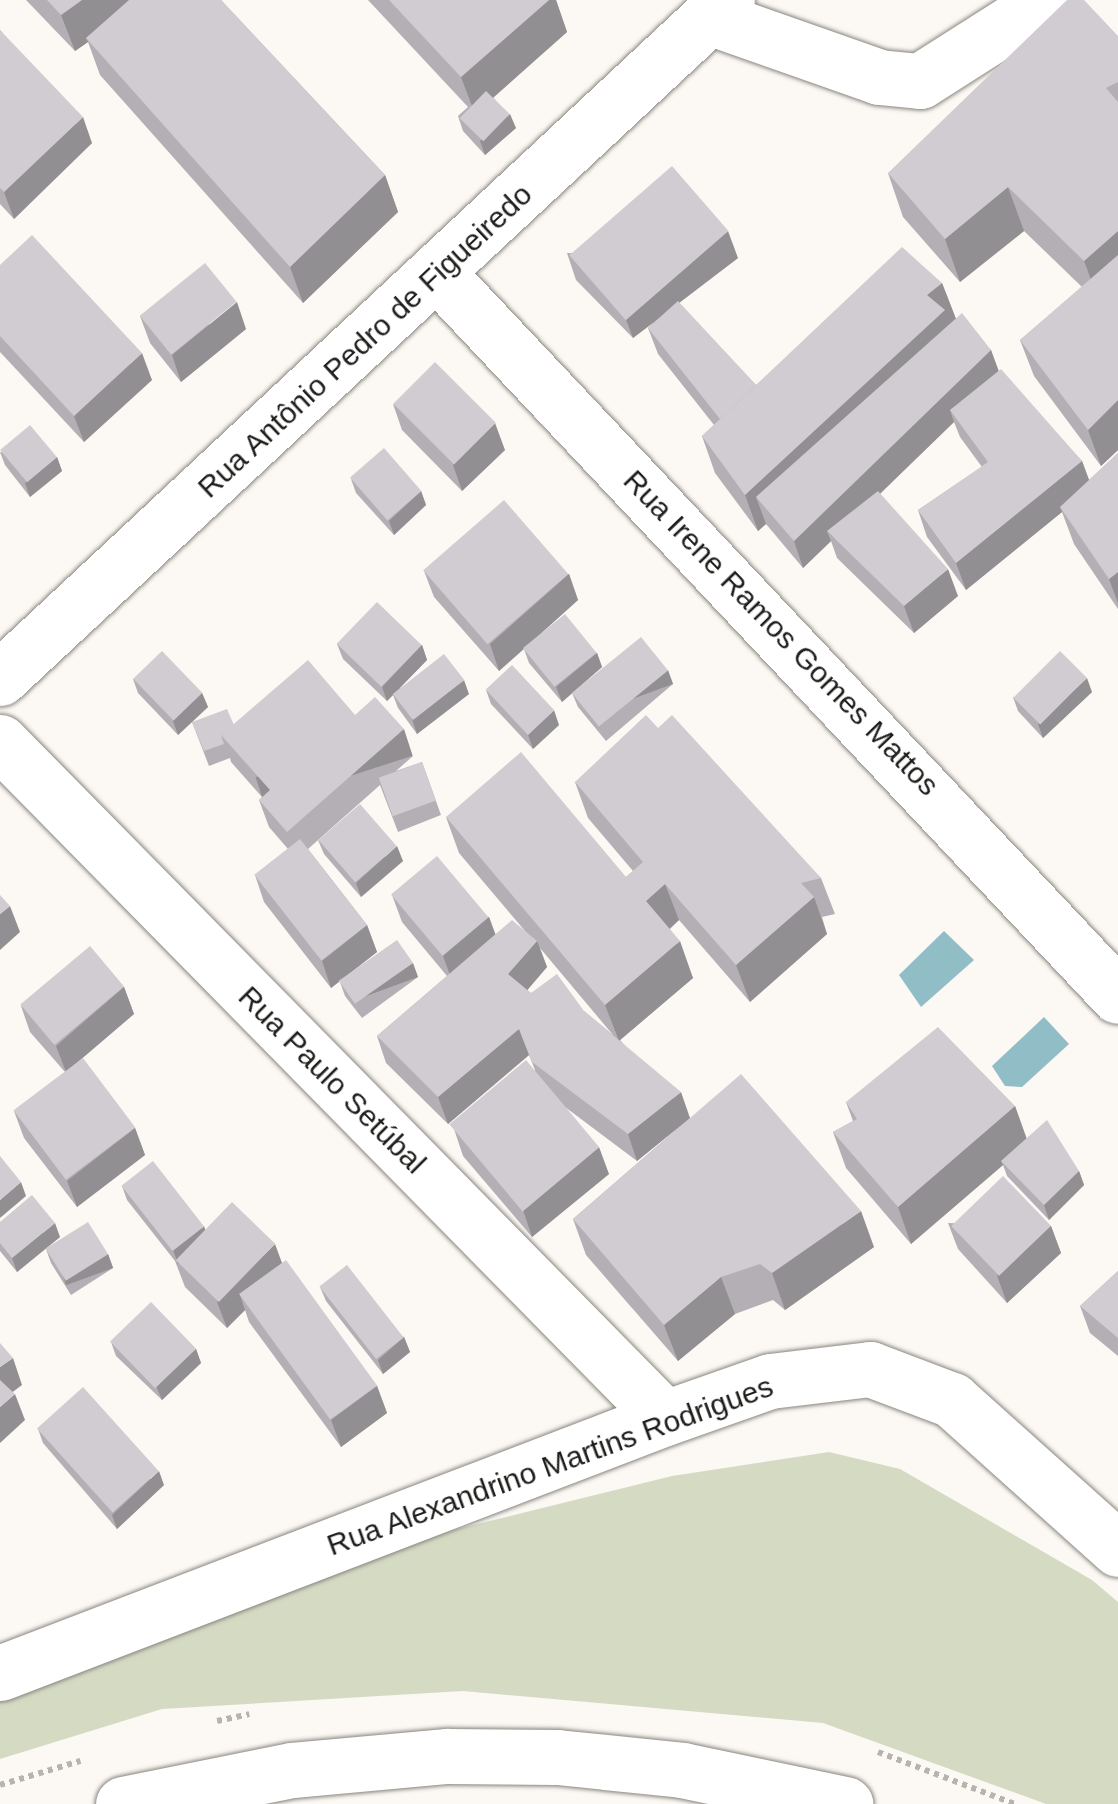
<!DOCTYPE html>
<meta charset="utf-8">
<style>
body{margin:0}
#map{position:relative;width:1118px;height:1804px;overflow:hidden;background:#fcf8f3;font-family:Helvetica,sans-serif}
div>[style]{position:absolute}
.green>*{inset:0;background:#d5dbc3}
.water>*{inset:0;background:#91bdc7}
.path>*{height:6px;margin-top:-3px;transform-origin:0;background:repeating-linear-gradient(90deg,#b7b4b0 0 5px,transparent 0 10px)}
.roads{filter:drop-shadow(0 0 2px #898680) drop-shadow(0 0 2px #898680)}
.minor>*{height:55px;margin:-27.5px;padding:0 27.5px;transform-origin:27.5px;border-radius:27.5px;background:#fff}
.major>*{height:55px;margin:-27.5px;padding:0 27.5px;transform-origin:27.5px;border-radius:27.5px;background:#fff}
.wall>*{inset:0;background:#b4afb4}
.shaded-wall>*{inset:0;background:#928f92;transform-origin:0 0}
.building>*{inset:0;background:#d1ccd1;transform-origin:0 0}
span{translate:-50% -50%;white-space:nowrap;text-align:center;line-height:1.15;-webkit-text-stroke:8px #fff;paint-order:stroke}
.street-label{font-size:30px;color:#1e1d1b}
</style>
<div id="map">
<div class="green">
<div style="clip-path:polygon(829px 1452px,900px 1469px,1092px 1580px,1118px 1602px,1118px 1804px,1046px 1804px,823px 1723px,463px 1691px,162px 1709px,0 1759px,0 1695px,445px 1532px,672px 1476px)"></div>
</div>
<div class="water">
<div style="clip-path:polygon(944px 931px,974px 960px,921px 1007px,899px 975px)"></div>
<div style="clip-path:polygon(1044px 1017px,1069px 1044px,1022px 1087px,1005px 1086px,992px 1066px)"></div>
</div>
<div class="path">
<div style="left:217px;top:1721px;width:33px;rotate:-12deg"></div>
<div style="left:878px;top:1752px;width:147px;rotate:20.8deg"></div>
<div style="left:0;top:1785px;width:84px;rotate:-16.7deg"></div>
</div>
<div class="roads">
<div class="minor">
<div style="left:709px;top:17px;width:180px;rotate:19.4deg"></div>
<div style="left:879px;top:77px;width:41px;rotate:5.6deg"></div>
<div style="left:920px;top:81px;width:151px;rotate:-32.5deg"></div>
<div style="left:439px;top:275px;width:990px;rotate:46.72deg"></div>
<div style="left:0;top:678px;width:994px;rotate:-43deg"></div>
<div style="left:0;top:742px;width:948px;rotate:45.47deg"></div>
<div style="left:0;top:1673px;width:712px;rotate:-20.98deg"></div>
<div style="left:665px;top:1418px;width:111px;rotate:-19.4deg"></div>
<div style="left:770px;top:1381px;width:101px;rotate:-6.8deg"></div>
<div style="left:870px;top:1369px;width:88px;rotate:20.7deg"></div>
<div style="left:952px;top:1400px;width:223px;rotate:41.9deg"></div>
</div>
<div class="major">
<div style="left:123px;top:1804px;width:172px;rotate:-11.4deg"></div>
<div style="left:292px;top:1770px;width:156px;rotate:-5.2deg"></div>
<div style="left:447px;top:1756px;width:110px;rotate:0.5deg"></div>
<div style="left:557px;top:1757px;width:126px;rotate:5.9deg"></div>
<div style="left:682px;top:1770px;width:167px;rotate:11.8deg"></div>
</div>
</div>
<div class="wall">
<div style="clip-path:polygon(26px 0,221px 0,385px 175px,398px 212px,303px 303px,100px 75px,88px 42px,75px 51px)"></div>
<div style="clip-path:polygon(368px 0,556px 0,567px 32px,493px 97px,516px 128px,485px 155px,463px 131px,458px 116px,468px 107px)"></div>
<div style="clip-path:polygon(0 30px,92px 143px,14px 219px,0 204px)"></div>
<div style="clip-path:polygon(1118px 36px,1118px 450px,1101px 466px,1034px 376px,1020px 340px,1082px 287px,1024px 231px,960px 282px,903px 217px,888px 173px)"></div>
<div style="clip-path:polygon(567px 253px,738px 258px,679px 303px,756px 385px,942px 283px,956px 319px,991px 350px,998px 371px,1082px 461px,1089px 480px,1118px 453px,1118px 609px,1074px 544px,1062px 512px,966px 590px,927px 537px,918px 510px,982px 467px,960px 437px,954px 422px,880px 494px,958px 596px,914px 633px,837px 558px,831px 541px,803px 568px,766px 524px,758px 531px,715px 473px,702px 436px,714px 425px,658px 354px,648px 328px,654px 322px,633px 338px,576px 280px)"></div>
<div style="clip-path:polygon(0 265px,152px 380px,84px 442px,0 352px)"></div>
<div style="clip-path:polygon(140px 316px,246px 329px,181px 382px,150px 343px)"></div>
<div style="clip-path:polygon(393px 404px,505px 450px,462px 491px,402px 430px)"></div>
<div style="clip-path:polygon(0 452px,57px 457px,62px 471px,30px 497px,5px 465px)"></div>
<div style="clip-path:polygon(351px 479px,421px 491px,426px 505px,394px 535px,356px 493px)"></div>
<div style="clip-path:polygon(424px 571px,569px 574px,578px 600px,535px 639px,597px 653px,602px 667px,562px 702px,529px 663px,524px 649px,499px 671px,434px 597px)"></div>
<div style="clip-path:polygon(337px 644px,422px 645px,427px 660px,400px 688px,469px 694px,417px 734px,398px 708px,393px 695px,387px 701px,343px 659px)"></div>
<div style="clip-path:polygon(133px 679px,202px 693px,208px 707px,178px 735px,138px 693px)"></div>
<div style="clip-path:polygon(673px 684px,606px 741px,578px 707px,572px 693px)"></div>
<div style="clip-path:polygon(486px 690px,559px 725px,533px 749px,491px 704px)"></div>
<div style="clip-path:polygon(1092px 692px,1043px 738px,1018px 711px,1013px 697px)"></div>
<div style="clip-path:polygon(355px 715px,413px 756px,396px 771px,422px 762px,441px 815px,398px 832px,380px 785px,308px 849px,367px 925px,377px 952px,331px 988px,264px 902px,255px 875px,288px 849px,269px 827px,259px 800px,262px 797px,231px 762px,230px 758px,209px 766px,192px 722px,234px 725px)"></div>
<div style="clip-path:polygon(evenodd,658px 728px,821px 878px,835px 914px,822px 917px,827px 934px,750px 1002px,679px 920px,670px 929px,693px 978px,620px 1040px,690px 1118px,874px 1247px,785px 1310px,773px 1300px,735px 1314px,678px 1361px,586px 1255px,573px 1219px,685px 1122px,637px 1161px,565px 1107px,609px 1174px,532px 1237px,463px 1156px,454px 1129px,535px 1070px,529px 1055px,448px 1124px,386px 1063px,377px 1036px,447px 976px,402px 922px,392px 895px,489px 917px,495px 934px,525px 931px,459px 853px,446px 817px,626px 877px,633px 871px,588px 818px,575px 782px,658px 728px,540px 948px,613px 1035px,584px 1011px,531px 993px,527px 990px,547px 967px,540px 948px)"></div>
<div style="clip-path:polygon(318px 840px,403px 861px,361px 897px,324px 854px)"></div>
<div style="clip-path:polygon(418px 977px,362px 1018px,345px 996px,340px 982px)"></div>
<div style="clip-path:polygon(124px 987px,134px 1014px,72px 1067px,135px 1128px,145px 1155px,77px 1207px,24px 1138px,14px 1111px,65px 1072px,30px 1032px,21px 1006px)"></div>
<div style="clip-path:polygon(846px 1102px,1015px 1106px,1027px 1139px,1079px 1171px,1084px 1185px,1049px 1220px,1007px 1176px,1003px 1165px,911px 1244px,846px 1168px,833px 1132px,853px 1121px)"></div>
<div style="clip-path:polygon(122px 1186px,205px 1230px,282px 1263px,377px 1386px,387px 1413px,341px 1447px,249px 1322px,245px 1310px,227px 1328px,185px 1287px,175px 1261px,127px 1200px)"></div>
<div style="clip-path:polygon(0 1222px,60px 1237px,17px 1272px,0 1251px)"></div>
<div style="clip-path:polygon(948px 1223px,1051px 1226px,1061px 1253px,1007px 1303px,958px 1249px)"></div>
<div style="clip-path:polygon(46px 1249px,108px 1254px,113px 1268px,71px 1295px,51px 1263px)"></div>
<div style="clip-path:polygon(1118px 1271px,1118px 1356px,1090px 1333px,1080px 1306px)"></div>
<div style="clip-path:polygon(320px 1287px,404px 1337px,410px 1352px,383px 1374px,326px 1301px)"></div>
<div style="clip-path:polygon(111px 1342px,196px 1349px,201px 1363px,162px 1400px,116px 1356px)"></div>
<div style="clip-path:polygon(38px 1429px,164px 1485px,117px 1529px,43px 1443px)"></div>
</div>
<div class="shaded-wall">
<div style="clip-path:polygon(82px 0,146px 0,86px 38px,88px 42px,75px 51px,61px 15px)"></div>
<div style="clip-path:polygon(549px 0,556px 0,567px 32px,475px 114px,461px 77px)"></div>
<div style="clip-path:polygon(510px 114px,516px 128px,485px 155px,480px 141px)"></div>
<div style="clip-path:polygon(83px 117px,92px 143px,14px 219px,4px 192px)"></div>
<div style="clip-path:polygon(385px 175px,398px 212px,303px 303px,290px 267px)"></div>
<div style="clip-path:polygon(1008px 187px,1024px 231px,960px 282px,945px 239px)"></div>
<div style="clip-path:polygon(728px 231px,738px 258px,633px 338px,623px 312px)"></div>
<div style="clip-path:polygon(1118px 231px,1118px 289px,1100px 304px,1084px 261px)"></div>
<div style="clip-path:polygon(942px 283px,956px 319px,756px 497px,766px 524px,758px 531px,745px 495px,927px 295px)"></div>
<div style="clip-path:polygon(237px 302px,246px 329px,181px 382px,172px 355px)"></div>
<div style="clip-path:polygon(991px 350px,1001px 377px,950px 410px,954px 422px,834px 538px,827px 531px,831px 541px,803px 568px,794px 541px)"></div>
<div style="clip-path:polygon(142px 353px,152px 380px,84px 442px,74px 416px)"></div>
<div style="clip-path:polygon(1118px 400px,1118px 450px,1101px 466px,1088px 430px)"></div>
<div style="clip-path:polygon(495px 423px,505px 450px,462px 491px,453px 465px)"></div>
<div style="clip-path:polygon(57px 457px,62px 471px,30px 497px,25px 483px)"></div>
<div style="clip-path:polygon(1082px 461px,1092px 488px,1060px 507px,1062px 512px,966px 590px,956px 563px)"></div>
<div style="clip-path:polygon(421px 491px,426px 505px,394px 535px,389px 521px)"></div>
<div style="clip-path:polygon(948px 569px,958px 596px,914px 633px,904px 606px)"></div>
<div style="clip-path:polygon(1118px 572px,1118px 603px,1109px 579px)"></div>
<div style="clip-path:polygon(569px 574px,578px 600px,499px 671px,490px 644px)"></div>
<div style="clip-path:polygon(422px 645px,427px 660px,387px 701px,382px 687px)"></div>
<div style="clip-path:polygon(597px 653px,602px 667px,562px 702px,556px 687px)"></div>
<div style="left:668px;top:670px;width:15px;height:88px;rotate:70deg"></div>
<div style="clip-path:polygon(1087px 678px,1092px 692px,1043px 738px,1038px 724px)"></div>
<div style="clip-path:polygon(464px 680px,469px 694px,417px 734px,412px 719px)"></div>
<div style="clip-path:polygon(202px 693px,208px 707px,178px 735px,173px 721px)"></div>
<div style="clip-path:polygon(554px 710px,559px 725px,533px 749px,528px 735px)"></div>
<div style="left:404px;top:729px;width:28px;height:156px;rotate:72deg"></div>
<div style="clip-path:polygon(397px 846px,403px 861px,361px 897px,356px 883px)"></div>
<div style="clip-path:polygon(665px 884px,679px 920px,660px 937px,646px 901px)"></div>
<div style="clip-path:polygon(814px 897px,827px 934px,750px 1002px,736px 965px)"></div>
<div style="clip-path:polygon(10px 906px,20px 932px,0 950px,0 914px)"></div>
<div style="clip-path:polygon(489px 917px,499px 944px,453px 983px,443px 956px)"></div>
<div style="clip-path:polygon(367px 925px,377px 952px,331px 988px,322px 961px)"></div>
<div style="clip-path:polygon(537px 941px,547px 967px,518px 1001px,508px 974px)"></div>
<div style="clip-path:polygon(680px 941px,693px 978px,619px 1041px,605px 1005px)"></div>
<div style="left:413px;top:963px;width:15px;height:69px;rotate:70deg"></div>
<div style="clip-path:polygon(124px 987px,134px 1014px,66px 1072px,56px 1046px)"></div>
<div style="clip-path:polygon(519px 1029px,529px 1055px,448px 1124px,438px 1097px)"></div>
<div style="clip-path:polygon(681px 1092px,690px 1118px,637px 1161px,628px 1134px)"></div>
<div style="clip-path:polygon(1015px 1106px,1028px 1143px,1001px 1161px,1003px 1165px,911px 1244px,898px 1207px)"></div>
<div style="clip-path:polygon(135px 1128px,145px 1155px,77px 1207px,67px 1181px)"></div>
<div style="clip-path:polygon(599px 1147px,609px 1174px,532px 1237px,523px 1210px)"></div>
<div style="clip-path:polygon(1079px 1171px,1084px 1185px,1049px 1220px,1044px 1205px)"></div>
<div style="clip-path:polygon(21px 1182px,26px 1196px,0 1218px,0 1200px)"></div>
<div style="clip-path:polygon(861px 1211px,874px 1247px,785px 1310px,772px 1273px)"></div>
<div style="clip-path:polygon(55px 1223px,60px 1237px,17px 1272px,12px 1258px)"></div>
<div style="clip-path:polygon(204px 1226px,209px 1240px,178px 1264px,173px 1250px)"></div>
<div style="clip-path:polygon(1051px 1226px,1061px 1253px,1007px 1303px,997px 1276px)"></div>
<div style="clip-path:polygon(275px 1244px,285px 1271px,240px 1295px,245px 1310px,227px 1328px,217px 1302px)"></div>
<div style="left:108px;top:1254px;width:15px;height:50px;rotate:70deg"></div>
<div style="clip-path:polygon(721px 1277px,735px 1314px,678px 1361px,664px 1325px)"></div>
<div style="clip-path:polygon(404px 1337px,410px 1352px,383px 1374px,378px 1360px)"></div>
<div style="clip-path:polygon(196px 1349px,201px 1363px,162px 1400px,156px 1386px)"></div>
<div style="clip-path:polygon(13px 1358px,22px 1385px,2px 1400px,0 1395px,0 1367px)"></div>
<div style="clip-path:polygon(377px 1386px,387px 1413px,341px 1447px,331px 1420px)"></div>
<div style="clip-path:polygon(15px 1394px,25px 1420px,0 1443px,0 1407px)"></div>
<div style="clip-path:polygon(159px 1471px,164px 1485px,117px 1529px,112px 1515px)"></div>
</div>
<div class="building">
<div style="clip-path:polygon(47px 0,82px 0,61px 15px)"></div>
<div style="clip-path:polygon(129px 0,221px 0,385px 175px,290px 267px,86px 38px)"></div>
<div style="clip-path:polygon(389px 0,549px 0,461px 77px)"></div>
<div style="clip-path:polygon(1067px 0,1084px 0,1118px 36px,1118px 82px,1106px 88px,1118px 102px,1118px 231px,1084px 261px,1008px 187px,945px 239px,888px 173px)"></div>
<div style="clip-path:polygon(0 30px,83px 117px,4px 192px,0 188px)"></div>
<div style="left:486px;top:91px;width:33px;height:38px;rotate:44deg"></div>
<div style="left:672px;top:166px;width:86px;height:136px;rotate:49deg"></div>
<div style="clip-path:polygon(32px 235px,142px 353px,74px 416px,0 336px,0 265px)"></div>
<div style="clip-path:polygon(902px 247px,942px 283px,927px 295px,945px 310px,745px 495px,702px 436px)"></div>
<div style="clip-path:polygon(1118px 255px,1118px 400px,1088px 430px,1020px 340px)"></div>
<div style="left:205px;top:263px;width:50px;height:84px;rotate:51deg"></div>
<div style="clip-path:polygon(678px 301px,756px 385px,720px 419px,648px 328px)"></div>
<div style="clip-path:polygon(962px 313px,991px 350px,794px 541px,756px 497px)"></div>
<div style="left:435px;top:362px;width:86px;height:59px;rotate:45deg"></div>
<div style="clip-path:polygon(1001px 369px,1082px 461px,956px 563px,918px 510px,988px 462px,950px 410px)"></div>
<div style="left:30px;top:425px;width:42px;height:39px;rotate:50deg"></div>
<div style="left:384px;top:448px;width:57px;height:45px;rotate:49deg"></div>
<div style="clip-path:polygon(1118px 453px,1118px 572px,1109px 579px,1060px 507px)"></div>
<div style="clip-path:polygon(878px 491px,948px 569px,904px 606px,827px 531px)"></div>
<div style="left:504px;top:500px;width:98px;height:107px;rotate:49deg"></div>
<div style="left:377px;top:602px;width:62px;height:58px;rotate:44deg"></div>
<div style="left:565px;top:614px;width:50px;height:54px;rotate:51deg"></div>
<div style="left:641px;top:637px;width:43px;height:89px;rotate:51deg"></div>
<div style="left:162px;top:651px;width:58px;height:40px;rotate:46deg"></div>
<div style="left:1060px;top:651px;width:38px;height:66px;rotate:45deg"></div>
<div style="left:444px;top:654px;width:33px;height:65px;rotate:52deg"></div>
<div style="clip-path:polygon(308px 660px,355px 715px,375px 697px,404px 729px,287px 832px,259px 800px,270px 790px,221px 735px)"></div>
<div style="left:512px;top:665px;width:62px;height:36px;rotate:47deg"></div>
<div style="clip-path:polygon(227px 709px,234px 725px,221px 735px,224px 744px,204px 751px,192px 722px)"></div>
<div style="clip-path:polygon(646px 715px,658px 728px,672px 715px,821px 878px,801px 883px,814px 897px,736px 965px,665px 884px,646px 901px,680px 941px,605px 1005px,446px 817px,521px 752px,626px 877px,643px 862px,575px 782px)"></div>
<div style="left:422px;top:762px;width:41px;height:46px;rotate:70deg"></div>
<div style="left:360px;top:804px;width:56px;height:55px;rotate:49deg"></div>
<div style="left:300px;top:839px;width:109px;height:58px;rotate:52deg"></div>
<div style="left:437px;top:856px;width:80px;height:60px;rotate:50deg"></div>
<div style="clip-path:polygon(0 895px,10px 906px,0 914px)"></div>
<div style="clip-path:polygon(512px 920px,537px 941px,508px 974px,531px 993px,557px 974px,584px 1011px,681px 1092px,628px 1134px,532px 1062px,519px 1029px,438px 1097px,377px 1036px)"></div>
<div style="left:397px;top:940px;width:28px;height:71px;rotate:55deg"></div>
<div style="left:90px;top:946px;width:53px;height:91px;rotate:50deg"></div>
<div style="clip-path:polygon(938px 1027px,1015px 1106px,898px 1207px,833px 1132px,857px 1119px,846px 1102px)"></div>
<div style="left:83px;top:1058px;width:87px;height:87px;rotate:53deg"></div>
<div style="left:526px;top:1060px;width:114px;height:100px;rotate:50deg"></div>
<div style="clip-path:polygon(741px 1074px,861px 1211px,772px 1273px,760px 1264px,721px 1277px,664px 1325px,573px 1219px)"></div>
<div style="clip-path:polygon(1047px 1120px,1079px 1171px,1044px 1205px,1001px 1161px)"></div>
<div style="clip-path:polygon(0 1156px,21px 1182px,0 1200px)"></div>
<div style="left:153px;top:1161px;width:83px;height:40px;rotate:52deg"></div>
<div style="left:1003px;top:1176px;width:69px;height:72px;rotate:46deg"></div>
<div style="clip-path:polygon(32px 1195px,55px 1223px,12px 1258px,0 1243px,0 1222px)"></div>
<div style="left:232px;top:1202px;width:60px;height:81px;rotate:44deg"></div>
<div style="left:88px;top:1222px;width:38px;height:50px;rotate:58deg"></div>
<div style="left:286px;top:1260px;width:155px;height:58px;rotate:54deg"></div>
<div style="left:347px;top:1265px;width:92px;height:35px;rotate:52deg"></div>
<div style="clip-path:polygon(1118px 1271px,1118px 1338px,1080px 1306px)"></div>
<div style="left:151px;top:1302px;width:65px;height:57px;rotate:46deg"></div>
<div style="clip-path:polygon(0 1343px,13px 1358px,0 1367px)"></div>
<div style="clip-path:polygon(0 1380px,15px 1394px,0 1407px)"></div>
<div style="left:83px;top:1387px;width:113px;height:62px;rotate:48deg"></div>
</div>
<div class="street-label">
<span style="left:365px;top:341px;rotate:-43deg">Rua Antônio Pedro de Figueiredo</span>
<span style="left:781px;top:633px;rotate:46deg">Rua Irene Ramos Gomes Mattos</span>
<span style="left:332px;top:1080px;rotate:45deg">Rua Paulo Setúbal</span>
<span style="left:550px;top:1466px;rotate:-20deg">Rua Alexandrino Martins Rodrigues</span>
</div>
</div>
